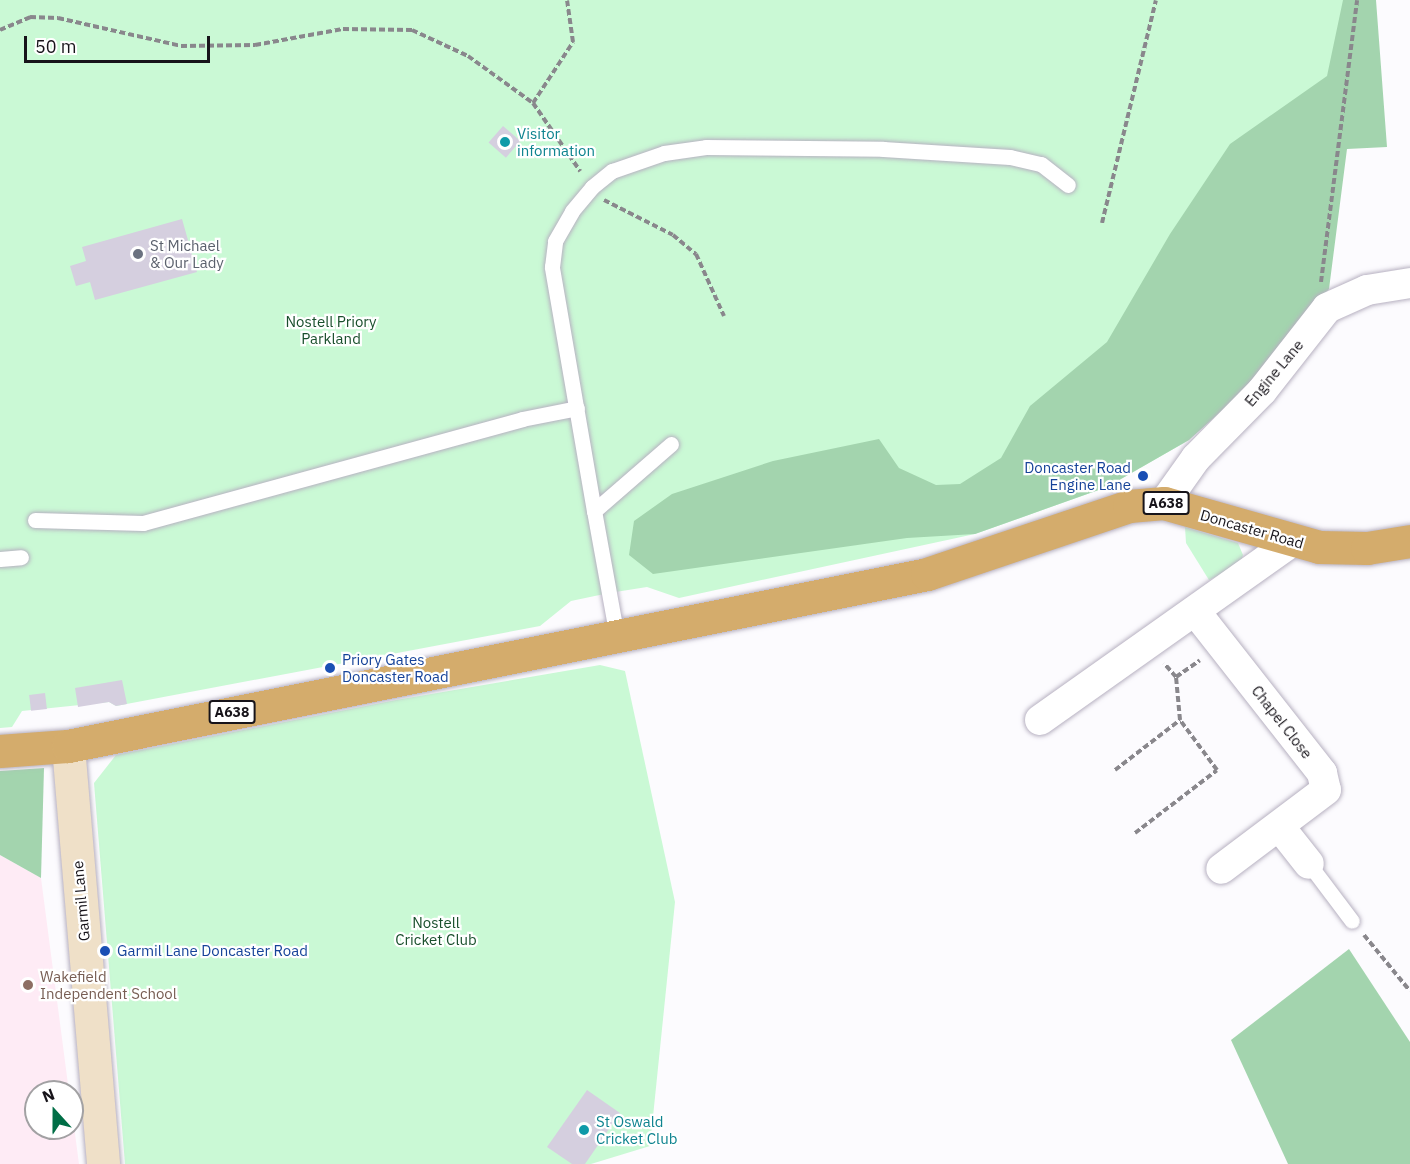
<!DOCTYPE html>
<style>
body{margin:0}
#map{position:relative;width:1410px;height:1164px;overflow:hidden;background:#fcfbfe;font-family:"IBM Plex Sans",sans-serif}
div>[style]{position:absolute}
.education>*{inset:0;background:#feebf5}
.green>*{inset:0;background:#caf9d5}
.forest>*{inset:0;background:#a3d4ae}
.building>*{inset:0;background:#d5cfdf;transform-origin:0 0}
.path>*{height:4px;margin-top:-2px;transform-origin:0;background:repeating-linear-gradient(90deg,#89878c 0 6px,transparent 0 9px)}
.roads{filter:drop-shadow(0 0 2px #b7b1c1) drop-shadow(0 0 2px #b7b1c1)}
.service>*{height:15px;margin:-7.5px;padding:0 7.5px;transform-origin:7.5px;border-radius:7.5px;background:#fff}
.minor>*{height:30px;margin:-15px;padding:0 15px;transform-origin:15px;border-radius:15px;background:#fff}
.secondary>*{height:33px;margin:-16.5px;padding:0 16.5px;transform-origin:16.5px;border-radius:16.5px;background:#efe0c8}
.trunk>*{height:33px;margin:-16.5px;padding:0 16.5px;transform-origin:16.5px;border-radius:16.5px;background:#d4ac6c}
.dots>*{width:16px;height:16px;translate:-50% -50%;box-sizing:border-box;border:3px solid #fff;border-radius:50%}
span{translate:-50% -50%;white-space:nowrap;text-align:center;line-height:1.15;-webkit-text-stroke:4.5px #fff;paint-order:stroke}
.shield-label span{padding:2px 4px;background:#fff;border:2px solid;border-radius:4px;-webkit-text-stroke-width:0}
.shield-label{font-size:14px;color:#17141a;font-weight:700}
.culture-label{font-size:15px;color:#0d838f}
.left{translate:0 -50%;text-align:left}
.worship-label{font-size:15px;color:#5b616d}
.park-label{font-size:15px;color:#194f2c}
.street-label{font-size:15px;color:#17141a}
.transit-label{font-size:15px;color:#164399}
.right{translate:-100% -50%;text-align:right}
.education-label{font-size:15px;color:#785e54}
.north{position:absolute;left:24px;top:1080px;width:60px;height:60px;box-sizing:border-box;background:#fff;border:2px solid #a2a1a3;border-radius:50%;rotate:339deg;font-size:16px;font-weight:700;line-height:24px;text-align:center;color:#17141a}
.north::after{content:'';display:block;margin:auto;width:21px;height:27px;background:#006e46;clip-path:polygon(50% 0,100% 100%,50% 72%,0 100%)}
.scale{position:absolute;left:24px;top:36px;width:186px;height:27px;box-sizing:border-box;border:3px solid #17141a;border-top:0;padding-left:8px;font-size:18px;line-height:21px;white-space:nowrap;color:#17141a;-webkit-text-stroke:4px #fff;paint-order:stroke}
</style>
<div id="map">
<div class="education">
<div style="clip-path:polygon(0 855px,41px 878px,69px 1092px,36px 1092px,36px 1128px,72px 1128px,72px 1111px,79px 1164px,0 1164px)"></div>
</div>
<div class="green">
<div style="clip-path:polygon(0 0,1354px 0,1244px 314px,1189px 440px,1107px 487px,975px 534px,679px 598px,647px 587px,609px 593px,571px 601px,540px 626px,116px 706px,109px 702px,22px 711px,12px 727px,0 728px)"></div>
<div style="clip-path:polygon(1185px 527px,1238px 543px,1243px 555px,1240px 565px,1209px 580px,1186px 543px)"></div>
<div style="clip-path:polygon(600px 665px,625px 671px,675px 902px,650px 1146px,591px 1164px,125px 1164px,94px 783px,116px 755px,396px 700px)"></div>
</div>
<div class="forest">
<div style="clip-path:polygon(1343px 0,1376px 0,1387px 147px,1347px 149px,1329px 289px,1235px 399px,1189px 440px,1107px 487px,975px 534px,907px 538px,653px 574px,629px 555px,634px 521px,672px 494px,773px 461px,879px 439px,899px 468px,936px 485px,960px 484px,1001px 458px,1030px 406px,1107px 342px,1170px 234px,1230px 144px,1327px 76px)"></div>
<div style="clip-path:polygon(44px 768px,41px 878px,0 855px,0 771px)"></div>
<div style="clip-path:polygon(1349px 949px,1410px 1042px,1410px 1164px,1288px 1164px,1231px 1040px)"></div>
</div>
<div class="building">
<div style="left:503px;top:126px;width:23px;height:22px;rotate:41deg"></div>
<div style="clip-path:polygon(182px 219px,197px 272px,95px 300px,90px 282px,76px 286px,70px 266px,86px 261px,82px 247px)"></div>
<div style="clip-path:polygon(122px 680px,127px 704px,116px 706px,109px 702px,78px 707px,75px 688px)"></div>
<div style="left:45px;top:693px;width:16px;height:16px;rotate:83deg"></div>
<div style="clip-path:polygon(587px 1090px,620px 1113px,585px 1164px,572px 1164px,547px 1147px)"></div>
</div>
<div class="path">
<div style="left:0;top:30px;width:33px;rotate:-23deg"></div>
<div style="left:30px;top:17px;width:28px;rotate:2deg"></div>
<div style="left:58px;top:18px;width:126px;rotate:12.8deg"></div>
<div style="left:181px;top:46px;width:74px;rotate:-0.8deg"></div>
<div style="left:255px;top:45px;width:89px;rotate:-10.3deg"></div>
<div style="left:343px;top:29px;width:69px;rotate:0.8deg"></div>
<div style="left:412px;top:30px;width:62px;rotate:24.9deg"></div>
<div style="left:468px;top:56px;width:80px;rotate:35.9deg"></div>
<div style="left:533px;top:103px;width:83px;rotate:55.3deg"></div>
<div style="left:533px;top:103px;width:73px;rotate:-56.7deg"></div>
<div style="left:573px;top:42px;width:42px;rotate:-98.1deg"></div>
<div style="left:604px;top:200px;width:77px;rotate:26.9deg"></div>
<div style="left:673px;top:235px;width:30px;rotate:40deg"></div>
<div style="left:696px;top:254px;width:68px;rotate:65.7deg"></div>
<div style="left:1102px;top:223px;width:229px;rotate:-76.4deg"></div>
<div style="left:1321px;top:282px;width:284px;rotate:-82.7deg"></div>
<div style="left:1176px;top:677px;width:29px;rotate:-35deg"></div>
<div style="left:1115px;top:770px;width:82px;rotate:-37.6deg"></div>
<div style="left:1135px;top:833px;width:103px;rotate:-37.5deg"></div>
<div style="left:1217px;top:770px;width:62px;rotate:-126.5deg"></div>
<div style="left:1180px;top:720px;width:43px;rotate:-95.3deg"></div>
<div style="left:1176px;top:677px;width:18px;rotate:-131deg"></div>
<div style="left:1364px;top:935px;width:72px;rotate:50.6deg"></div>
</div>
<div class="roads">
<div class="service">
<div style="left:594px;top:511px;width:248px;rotate:-99.8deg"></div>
<div style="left:552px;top:267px;width:26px;rotate:-83deg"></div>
<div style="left:555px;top:241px;width:34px;rotate:-60deg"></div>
<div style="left:572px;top:211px;width:31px;rotate:-50deg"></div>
<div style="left:592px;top:187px;width:26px;rotate:-39deg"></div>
<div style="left:612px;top:171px;width:55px;rotate:-19.1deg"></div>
<div style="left:664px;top:153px;width:42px;rotate:-8.1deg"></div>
<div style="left:706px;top:147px;width:177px;rotate:0.6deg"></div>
<div style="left:883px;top:149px;width:127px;rotate:3.6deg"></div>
<div style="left:1010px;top:157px;width:32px;rotate:13deg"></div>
<div style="left:1041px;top:164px;width:34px;rotate:38deg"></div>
<div style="left:35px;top:520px;width:108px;rotate:1.6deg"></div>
<div style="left:143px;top:523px;width:393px;rotate:-15.3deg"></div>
<div style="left:522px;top:419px;width:56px;rotate:-11.3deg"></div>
<div style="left:0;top:559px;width:21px;rotate:-5deg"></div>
<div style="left:617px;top:637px;width:128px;rotate:-100.3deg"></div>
<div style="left:594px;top:511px;width:102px;rotate:-41deg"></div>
<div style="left:1309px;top:864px;width:71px;rotate:53deg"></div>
</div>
<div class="minor">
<div style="left:1164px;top:503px;width:55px;rotate:-54.6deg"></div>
<div style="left:1196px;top:458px;width:94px;rotate:-45.4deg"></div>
<div style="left:1262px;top:391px;width:105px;rotate:-51.9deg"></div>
<div style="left:1327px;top:308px;width:44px;rotate:-24.2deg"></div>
<div style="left:1367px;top:290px;width:44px;rotate:-9.2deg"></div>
<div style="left:1195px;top:611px;width:206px;rotate:51.9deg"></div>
<div style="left:1322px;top:773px;width:17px;rotate:77deg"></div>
<div style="left:1326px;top:790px;width:131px;rotate:143deg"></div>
<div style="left:1040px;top:720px;width:308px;rotate:-35.3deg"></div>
<div style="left:1279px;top:826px;width:48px;rotate:51.7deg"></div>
</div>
<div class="secondary">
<div style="left:68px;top:746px;width:419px;rotate:85.2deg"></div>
</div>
<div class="trunk">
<div style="left:0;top:751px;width:68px;rotate:-4.2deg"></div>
<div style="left:68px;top:746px;width:876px;rotate:-11.32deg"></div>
<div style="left:927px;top:574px;width:213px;rotate:-18.6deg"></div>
<div style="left:1129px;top:506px;width:35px;rotate:-5deg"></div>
<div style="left:1164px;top:503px;width:161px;rotate:15.8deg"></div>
<div style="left:1319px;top:547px;width:48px;rotate:1.2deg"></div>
<div style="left:1367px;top:548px;width:44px;rotate:-9.2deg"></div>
</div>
</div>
<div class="dots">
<div style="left:505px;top:142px;background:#0f9aa8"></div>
<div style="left:138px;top:254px;background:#6b7280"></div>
<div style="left:1143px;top:476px;background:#1a4fb4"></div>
<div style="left:330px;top:668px;background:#1a4fb4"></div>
<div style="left:105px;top:951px;background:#1a4fb4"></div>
<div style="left:28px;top:985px;background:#8d6e63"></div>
<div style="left:584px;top:1130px;background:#0f9aa8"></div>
</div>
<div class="shield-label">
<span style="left:1166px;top:503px">A638</span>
<span style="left:232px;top:712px">A638</span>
</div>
<div class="culture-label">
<span class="left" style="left:517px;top:142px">Visitor<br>information</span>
<span class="left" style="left:596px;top:1130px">St Oswald<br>Cricket Club</span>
</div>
<div class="worship-label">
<span class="left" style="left:150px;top:254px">St Michael<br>&amp; Our Lady</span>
</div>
<div class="park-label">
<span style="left:331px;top:330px">Nostell Priory<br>Parkland</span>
<span style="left:436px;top:931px">Nostell<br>Cricket Club</span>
</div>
<div class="street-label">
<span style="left:1274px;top:373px;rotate:-50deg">Engine Lane</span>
<span style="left:1252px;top:529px;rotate:16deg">Doncaster Road</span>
<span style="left:1282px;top:722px;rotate:52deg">Chapel Close</span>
<span style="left:81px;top:901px;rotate:-95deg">Garmil Lane</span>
</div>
<div class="transit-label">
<span class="right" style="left:1131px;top:476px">Doncaster Road<br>Engine Lane</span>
<span class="left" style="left:342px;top:668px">Priory Gates<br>Doncaster Road</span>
<span class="left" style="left:117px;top:951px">Garmil Lane Doncaster Road</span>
</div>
<div class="education-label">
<span class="left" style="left:40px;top:985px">Wakefield<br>Independent School</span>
</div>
<div class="north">N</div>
<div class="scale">50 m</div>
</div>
